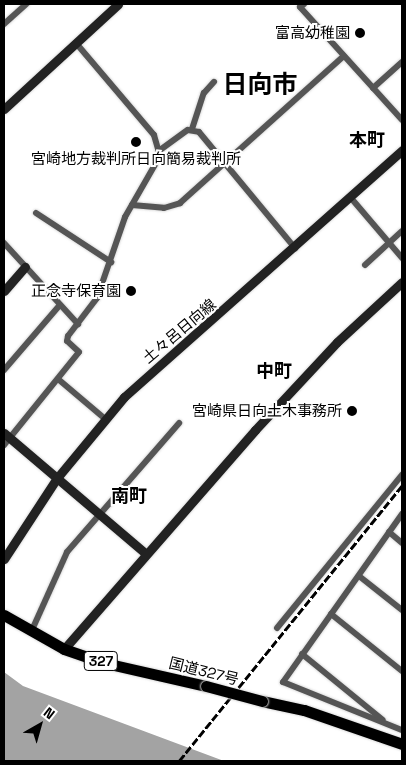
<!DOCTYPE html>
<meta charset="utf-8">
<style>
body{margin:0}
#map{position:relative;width:406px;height:765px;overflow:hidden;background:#fff;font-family:"Space Grotesk","Noto Sans JP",sans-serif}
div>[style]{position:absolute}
.water>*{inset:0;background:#a3a3a3}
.roads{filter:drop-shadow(0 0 1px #dbdbdb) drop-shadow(0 0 1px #dbdbdb)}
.street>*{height:6px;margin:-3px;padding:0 3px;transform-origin:3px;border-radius:3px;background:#555}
.secondary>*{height:9px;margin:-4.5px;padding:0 4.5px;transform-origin:4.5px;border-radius:4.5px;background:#222}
.highway>*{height:11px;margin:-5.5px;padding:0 5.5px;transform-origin:5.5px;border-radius:5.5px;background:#000}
.rail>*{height:2.5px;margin-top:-1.25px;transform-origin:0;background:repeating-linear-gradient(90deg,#000 0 8px,transparent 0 10.5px)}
.bridges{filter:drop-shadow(0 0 1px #dbdbdb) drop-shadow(0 0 1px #dbdbdb)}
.highway-bridge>*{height:11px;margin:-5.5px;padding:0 5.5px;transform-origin:5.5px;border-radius:5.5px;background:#000}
.dots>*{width:14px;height:14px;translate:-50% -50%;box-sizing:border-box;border:2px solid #fff;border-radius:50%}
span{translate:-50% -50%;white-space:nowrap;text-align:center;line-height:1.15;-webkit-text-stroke:4px #fff;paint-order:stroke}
.shield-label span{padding:1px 4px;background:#fff;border:1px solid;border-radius:4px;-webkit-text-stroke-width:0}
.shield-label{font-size:14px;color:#000;font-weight:700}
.poi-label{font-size:15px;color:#000}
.right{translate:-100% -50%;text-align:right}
.street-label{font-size:15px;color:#000}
.quarter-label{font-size:18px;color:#000;font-weight:700}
.town-label{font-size:25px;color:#000;font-weight:700}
.frame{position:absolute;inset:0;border:5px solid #000;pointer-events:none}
.north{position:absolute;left:15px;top:700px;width:50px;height:50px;-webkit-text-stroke:4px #fff;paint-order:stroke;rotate:38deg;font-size:14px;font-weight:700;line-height:20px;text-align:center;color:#000}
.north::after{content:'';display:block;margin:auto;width:18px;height:22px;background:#000;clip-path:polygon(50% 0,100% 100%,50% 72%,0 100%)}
</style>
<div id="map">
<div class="water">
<div style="clip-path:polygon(4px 672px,23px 686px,224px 761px,4px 761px)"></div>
</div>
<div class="roads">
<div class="street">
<div style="left:304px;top:4px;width:5px;rotate:143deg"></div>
<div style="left:300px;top:7px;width:152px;rotate:47.9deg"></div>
<div style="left:4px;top:24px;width:30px;rotate:-42deg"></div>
<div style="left:373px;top:88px;width:39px;rotate:-42deg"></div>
<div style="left:192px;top:129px;width:38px;rotate:-72deg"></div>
<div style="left:204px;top:93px;width:15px;rotate:-48deg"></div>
<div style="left:160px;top:150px;width:34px;rotate:-36deg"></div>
<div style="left:188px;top:130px;width:11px;rotate:10deg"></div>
<div style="left:199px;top:132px;width:151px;rotate:50.4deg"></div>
<div style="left:351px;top:198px;width:79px;rotate:49.6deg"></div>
<div style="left:132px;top:205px;width:32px;rotate:5deg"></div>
<div style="left:164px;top:208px;width:17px;rotate:-17deg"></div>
<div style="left:180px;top:203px;width:220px;rotate:-41.9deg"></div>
<div style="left:36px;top:213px;width:90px;rotate:33.2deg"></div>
<div style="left:4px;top:243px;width:110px;rotate:47.6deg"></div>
<div style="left:365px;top:265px;width:50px;rotate:-42.6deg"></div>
<div style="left:4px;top:370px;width:84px;rotate:-49.3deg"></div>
<div style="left:58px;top:379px;width:60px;rotate:40.3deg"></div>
<div style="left:4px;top:445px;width:119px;rotate:-51.1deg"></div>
<div style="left:79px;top:352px;width:16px;rotate:-137deg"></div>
<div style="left:67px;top:341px;width:5px;rotate:-79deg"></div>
<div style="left:68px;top:336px;width:48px;rotate:-52.7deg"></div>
<div style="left:97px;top:298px;width:86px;rotate:-70.9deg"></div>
<div style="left:125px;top:217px;width:70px;rotate:-60.2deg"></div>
<div style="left:160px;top:156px;width:22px;rotate:-106deg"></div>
<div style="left:154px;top:135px;width:121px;rotate:-130.3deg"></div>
<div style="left:402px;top:514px;width:206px;rotate:125.3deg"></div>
<div style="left:283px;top:682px;width:128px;rotate:22deg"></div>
<div style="left:389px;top:532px;width:17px;rotate:40deg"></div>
<div style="left:359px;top:576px;width:55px;rotate:38.3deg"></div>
<div style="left:331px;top:614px;width:91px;rotate:38.8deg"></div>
<div style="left:277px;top:628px;width:198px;rotate:-50.8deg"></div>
<div style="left:32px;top:630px;width:85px;rotate:-65.8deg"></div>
<div style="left:67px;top:552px;width:171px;rotate:-49deg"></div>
<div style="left:302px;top:654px;width:104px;rotate:39.2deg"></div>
</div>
<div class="secondary">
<div style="left:4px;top:109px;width:155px;rotate:-42.6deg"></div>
<div style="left:4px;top:291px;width:32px;rotate:-49deg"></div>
<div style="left:4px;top:433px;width:185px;rotate:40.4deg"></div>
<div style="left:4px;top:559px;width:97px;rotate:-56.8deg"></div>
<div style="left:57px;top:478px;width:105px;rotate:-50.4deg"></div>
<div style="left:124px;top:397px;width:372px;rotate:-41.6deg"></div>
<div style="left:64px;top:649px;width:291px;rotate:-48.9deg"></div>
<div style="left:255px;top:430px;width:120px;rotate:-47deg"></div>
<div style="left:337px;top:342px;width:88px;rotate:-42.7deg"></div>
</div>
<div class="highway">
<div style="left:4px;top:615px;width:69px;rotate:29.5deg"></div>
<div style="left:64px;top:649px;width:43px;rotate:18.9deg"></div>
<div style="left:105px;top:663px;width:104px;rotate:12.8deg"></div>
<div style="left:262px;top:701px;width:43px;rotate:12.1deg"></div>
<div style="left:304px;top:710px;width:104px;rotate:19.1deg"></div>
</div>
</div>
<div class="rail">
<div style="left:179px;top:761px;width:354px;rotate:-51deg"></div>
</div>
<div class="bridges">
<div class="highway-bridge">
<div style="left:206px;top:686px;width:58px;rotate:15deg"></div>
</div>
</div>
<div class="dots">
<div style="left:360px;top:33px;background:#000"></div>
<div style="left:136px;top:142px;background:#000"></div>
<div style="left:131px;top:291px;background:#000"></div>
<div style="left:352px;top:411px;background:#000"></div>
</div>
<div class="shield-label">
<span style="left:101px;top:661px">327</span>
</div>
<div class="poi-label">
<span class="right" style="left:350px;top:33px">富高幼稚園</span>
<span style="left:136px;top:159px">宮崎地方裁判所日向簡易裁判所</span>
<span class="right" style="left:121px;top:291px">正念寺保育園</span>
<span class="right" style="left:342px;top:411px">宮崎県日向土木事務所</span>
</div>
<div class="street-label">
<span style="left:179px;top:331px;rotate:-40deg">土々呂日向線</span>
<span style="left:204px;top:671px;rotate:14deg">国道327号</span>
</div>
<div class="quarter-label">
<span style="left:367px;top:140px">本町</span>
<span style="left:274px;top:371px">中町</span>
<span style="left:129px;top:496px">南町</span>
</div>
<div class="town-label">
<span style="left:260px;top:84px">日向市</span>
</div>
<div class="frame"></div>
<div class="north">N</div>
</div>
